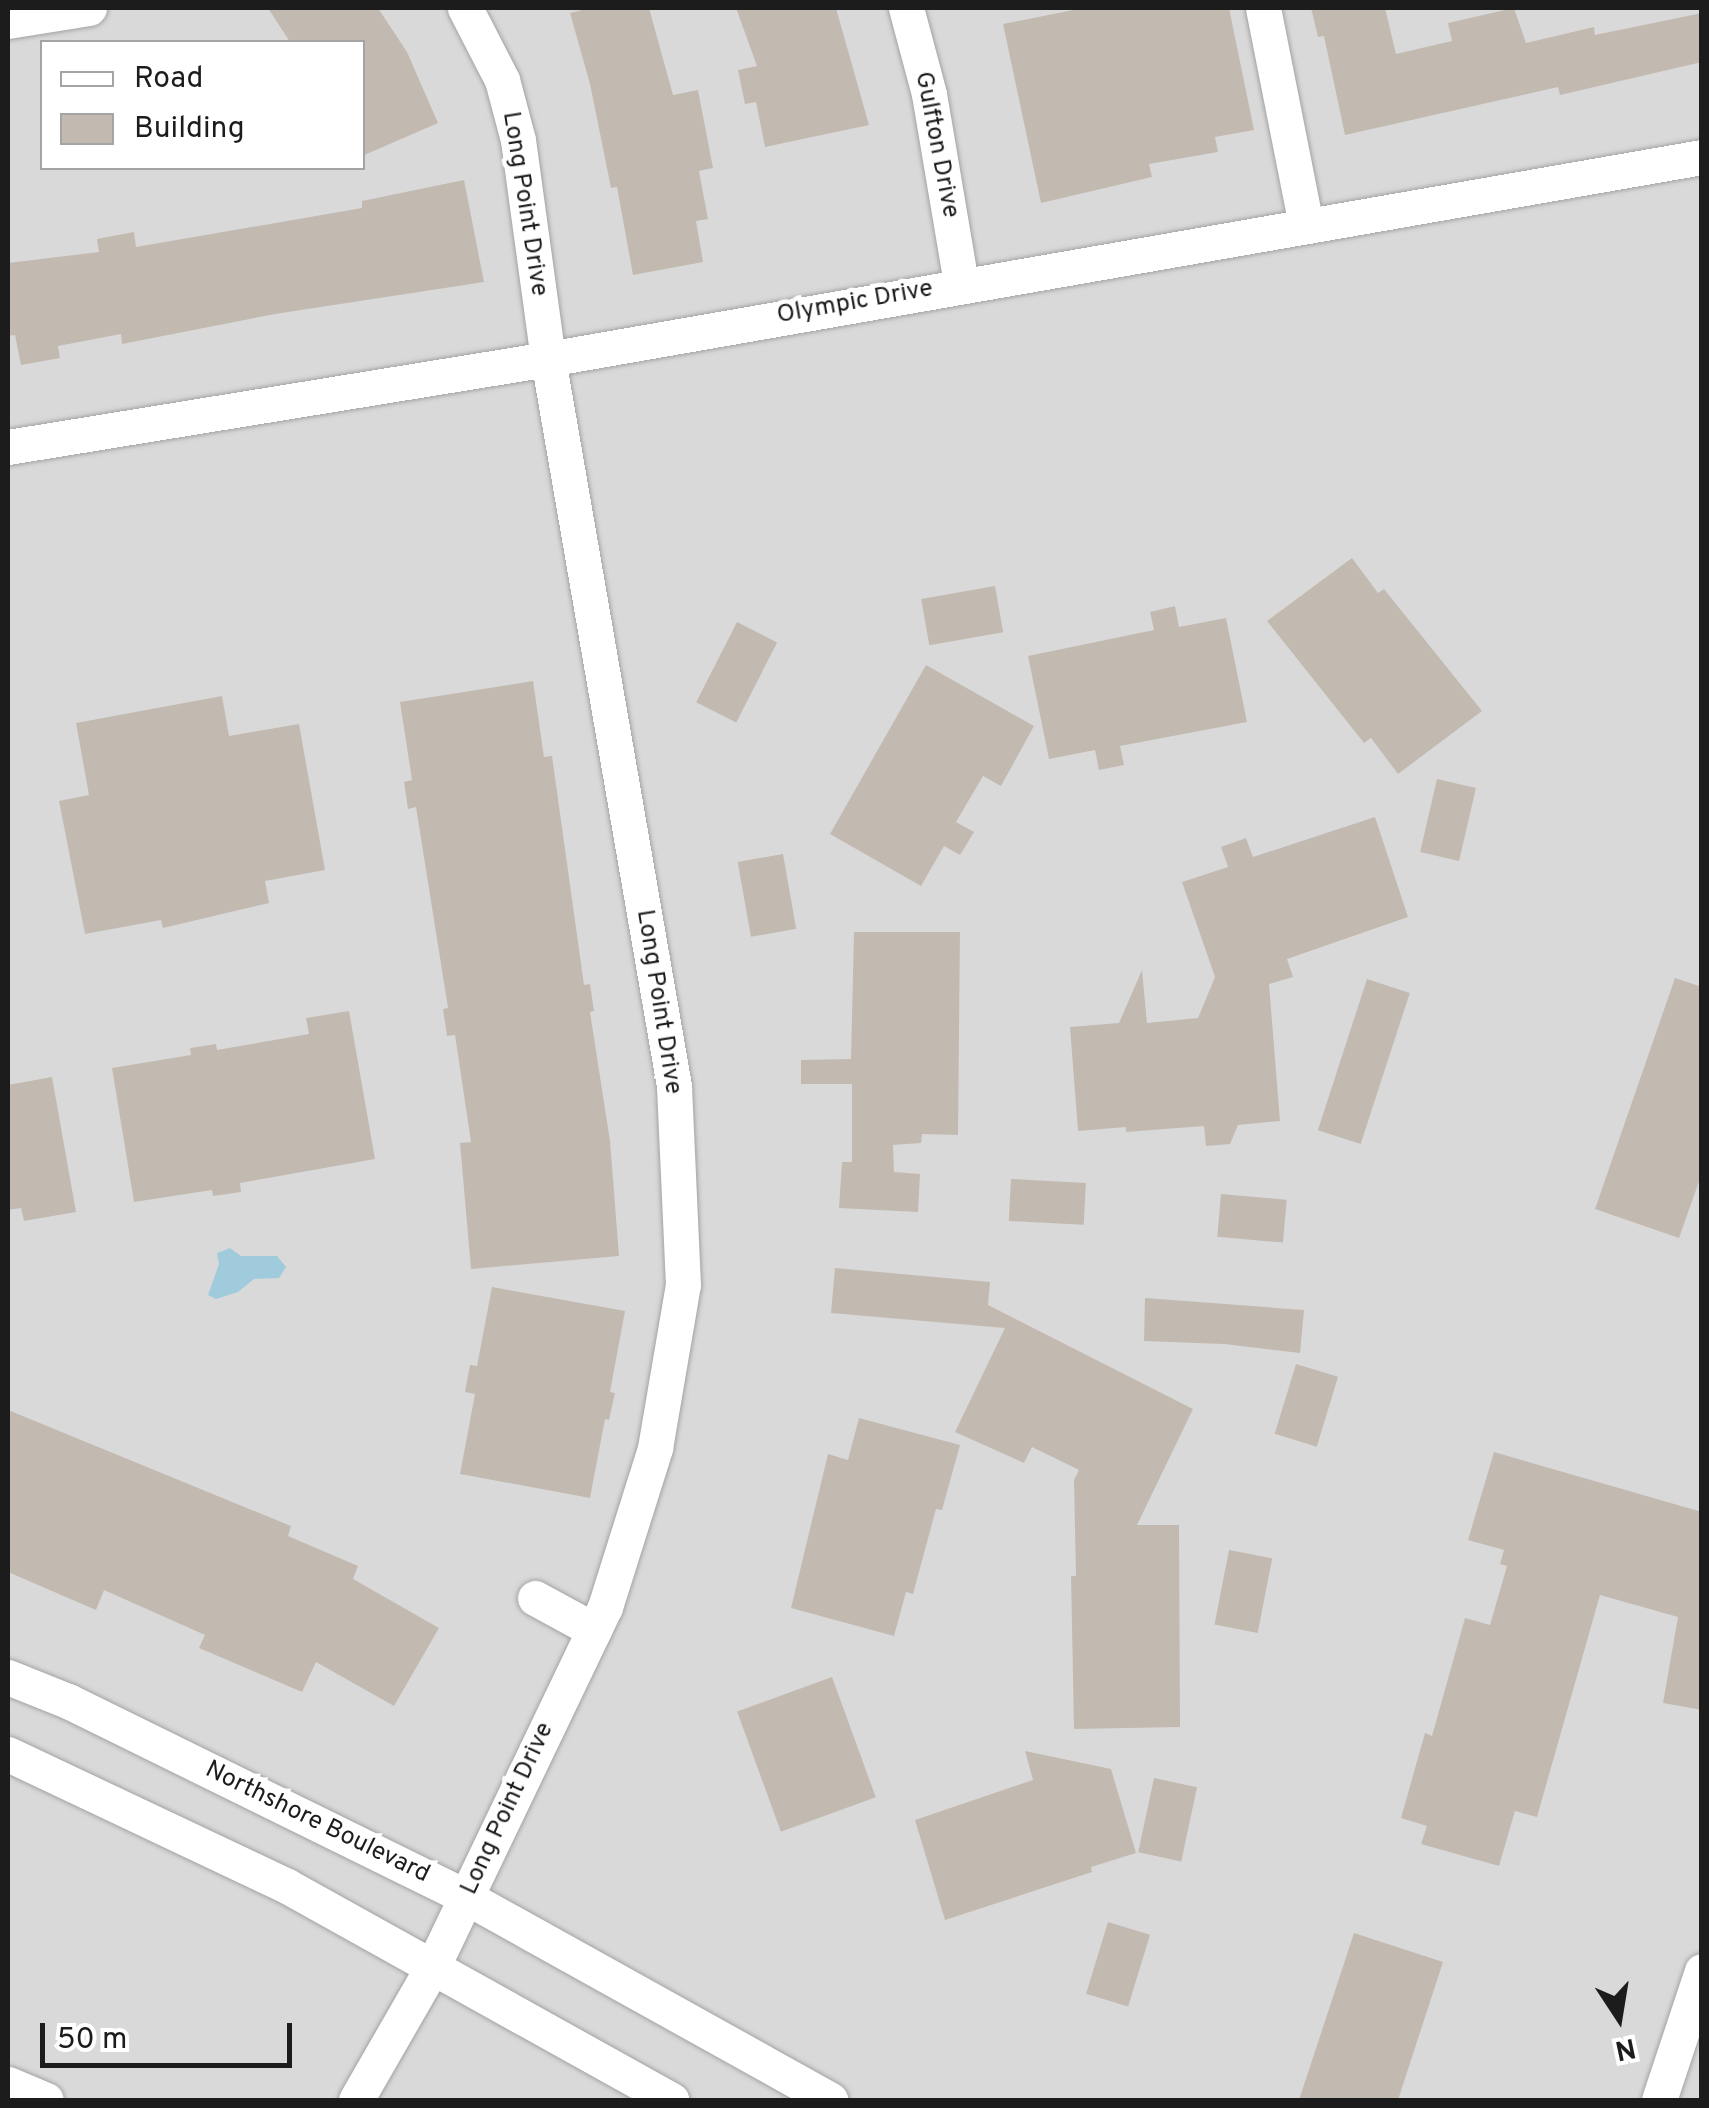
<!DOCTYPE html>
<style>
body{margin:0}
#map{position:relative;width:1709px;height:2108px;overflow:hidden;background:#eeebe1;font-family:Overpass,sans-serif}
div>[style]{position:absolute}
.residential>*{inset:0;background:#dad9d9}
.water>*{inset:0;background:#a0cbdd}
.building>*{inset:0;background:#c2bab1;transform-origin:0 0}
.roads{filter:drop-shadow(0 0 2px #a3a3a3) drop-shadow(0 0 2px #a3a3a3)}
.minor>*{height:35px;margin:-17.5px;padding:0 17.5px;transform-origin:17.5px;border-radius:17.5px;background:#fff}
span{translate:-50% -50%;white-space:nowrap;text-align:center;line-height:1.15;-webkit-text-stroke:9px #fff;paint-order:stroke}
.street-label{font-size:25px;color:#1c1c1c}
.frame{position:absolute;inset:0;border:10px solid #1c1c1c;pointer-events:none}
.legend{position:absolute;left:40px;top:40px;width:325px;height:130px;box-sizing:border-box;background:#fff;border:2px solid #a4a4a4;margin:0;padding:12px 18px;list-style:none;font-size:30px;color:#1c1c1c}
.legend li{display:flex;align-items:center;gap:20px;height:50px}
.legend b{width:50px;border:2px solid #a4a4a4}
.north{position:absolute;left:1569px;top:1968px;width:100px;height:100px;-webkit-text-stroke:8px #fff;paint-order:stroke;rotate:168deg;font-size:28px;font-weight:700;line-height:40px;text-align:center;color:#1c1c1c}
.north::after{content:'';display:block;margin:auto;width:35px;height:45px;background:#1c1c1c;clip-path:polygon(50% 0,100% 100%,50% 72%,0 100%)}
.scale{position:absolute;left:40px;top:2023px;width:252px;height:45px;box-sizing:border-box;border:5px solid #1c1c1c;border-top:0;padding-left:12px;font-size:30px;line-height:35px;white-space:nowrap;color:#1c1c1c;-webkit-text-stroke:8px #fff;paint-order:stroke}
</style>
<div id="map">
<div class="residential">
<div style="clip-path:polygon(evenodd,8px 8px,1701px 8px,1701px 2100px,8px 2100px,8px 8px,42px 42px,362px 42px,362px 168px,42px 168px,42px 42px)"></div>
</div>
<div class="water">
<div style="clip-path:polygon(230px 1248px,241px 1256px,277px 1256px,286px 1267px,279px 1278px,254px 1279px,238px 1292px,216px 1299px,208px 1295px,219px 1264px,217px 1253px)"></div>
</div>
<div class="building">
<div style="clip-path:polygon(268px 8px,378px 8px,407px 52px,438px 123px,362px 156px,362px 42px,290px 42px)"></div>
<div style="clip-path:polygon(591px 8px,649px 8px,673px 95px,698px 90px,713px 168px,699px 171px,708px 219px,696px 221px,703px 262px,633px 275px,617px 187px,611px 188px,590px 84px,570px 13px)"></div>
<div style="clip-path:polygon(736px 8px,836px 8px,869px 125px,765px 147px,756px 102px,745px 104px,738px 70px,757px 66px)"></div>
<div style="clip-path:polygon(1083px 8px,1229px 8px,1254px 130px,1215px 137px,1218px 152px,1149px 164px,1152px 177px,1041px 203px,1003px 24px)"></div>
<div style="clip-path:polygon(1311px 8px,1385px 8px,1396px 54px,1452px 41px,1448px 23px,1514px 8px,1526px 43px,1594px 27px,1595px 35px,1702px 13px,1702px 62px,1560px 95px,1558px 87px,1345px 135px,1324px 36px,1318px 37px)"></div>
<div style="clip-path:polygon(464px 180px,484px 282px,275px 314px,122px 344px,121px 334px,58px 346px,60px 358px,21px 365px,15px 335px,8px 336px,8px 263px,99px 252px,97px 239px,134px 232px,136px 247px,362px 208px,362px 201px)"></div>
<div style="clip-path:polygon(1352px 558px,1378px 593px,1384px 589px,1482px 711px,1398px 774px,1371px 738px,1364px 743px,1267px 621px)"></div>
<div style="left:995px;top:586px;width:47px;height:75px;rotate:80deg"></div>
<div style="clip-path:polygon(1175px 606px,1179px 627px,1226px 618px,1247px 722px,1120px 746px,1124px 765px,1099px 770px,1095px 750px,1049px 759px,1028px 656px,1154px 630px,1150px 612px)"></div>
<div style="left:737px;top:622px;width:45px;height:90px;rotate:27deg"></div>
<div style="clip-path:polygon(926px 665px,1034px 726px,1001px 786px,983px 776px,956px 822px,974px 832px,960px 855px,944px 846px,921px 886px,830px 834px)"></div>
<div style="clip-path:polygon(533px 681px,544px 757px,552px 756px,584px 985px,590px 984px,594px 1011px,590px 1012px,610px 1141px,619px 1256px,471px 1269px,460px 1143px,471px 1142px,455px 1035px,447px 1036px,443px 1009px,448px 1008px,416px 807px,408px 809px,404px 782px,412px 780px,400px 702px)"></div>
<div style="clip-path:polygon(222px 696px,229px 736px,299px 724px,325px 870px,265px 881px,269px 903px,163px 928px,161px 920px,85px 934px,59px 801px,89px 795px,76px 723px)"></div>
<div style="left:1437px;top:779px;width:40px;height:75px;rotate:13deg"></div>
<div style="clip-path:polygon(1375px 817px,1408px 917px,1287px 959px,1293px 977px,1269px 984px,1280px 1121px,1238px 1125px,1230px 1144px,1206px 1146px,1204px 1126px,1126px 1132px,1126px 1127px,1078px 1131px,1070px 1027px,1119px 1023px,1142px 970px,1147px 1023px,1198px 1018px,1215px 977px,1182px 882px,1228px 867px,1221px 847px,1246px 838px,1253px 857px)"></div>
<div style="left:783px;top:854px;width:76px;height:46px;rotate:80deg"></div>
<div style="clip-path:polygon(854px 932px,960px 932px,958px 1135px,922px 1134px,921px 1143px,893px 1145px,894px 1172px,920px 1174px,918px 1212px,839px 1208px,842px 1162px,852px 1162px,852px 1084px,801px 1084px,801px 1060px,851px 1059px)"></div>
<div style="clip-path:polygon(1675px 978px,1702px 987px,1702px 1173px,1679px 1238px,1595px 1209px)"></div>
<div style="left:1367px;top:979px;width:45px;height:159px;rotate:18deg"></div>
<div style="clip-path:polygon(349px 1011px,375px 1159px,240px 1183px,241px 1192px,213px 1196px,212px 1190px,134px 1202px,112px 1068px,191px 1055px,190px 1048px,216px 1044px,217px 1050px,309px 1034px,306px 1018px)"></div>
<div style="clip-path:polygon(52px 1077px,76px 1212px,24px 1221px,21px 1208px,8px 1210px,8px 1085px)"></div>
<div style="left:1011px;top:1179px;width:75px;height:42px;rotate:3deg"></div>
<div style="left:1221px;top:1194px;width:66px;height:43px;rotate:5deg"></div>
<div style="clip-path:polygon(835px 1268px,990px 1282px,988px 1305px,1193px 1409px,1137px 1525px,1179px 1525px,1180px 1727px,1074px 1729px,1071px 1576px,1076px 1576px,1074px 1480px,1079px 1470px,1032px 1447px,1024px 1463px,955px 1432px,1005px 1328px,831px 1313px)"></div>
<div style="clip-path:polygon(492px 1287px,625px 1311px,610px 1392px,615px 1393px,609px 1420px,605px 1419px,590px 1498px,460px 1474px,475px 1394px,465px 1392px,470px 1365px,477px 1366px)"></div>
<div style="clip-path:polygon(1145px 1298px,1304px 1310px,1300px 1353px,1224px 1344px,1144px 1341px)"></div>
<div style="left:1296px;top:1364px;width:44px;height:73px;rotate:17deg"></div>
<div style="clip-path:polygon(8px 1410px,291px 1526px,288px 1536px,358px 1566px,353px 1579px,439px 1628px,394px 1706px,316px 1662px,302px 1692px,199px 1648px,205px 1635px,104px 1590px,96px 1610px,8px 1572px)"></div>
<div style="clip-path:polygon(859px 1418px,960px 1445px,942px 1510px,936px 1509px,913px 1594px,906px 1592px,894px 1636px,791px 1608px,828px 1454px,848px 1460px)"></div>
<div style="clip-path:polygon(1494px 1452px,1702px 1512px,1702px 1710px,1663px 1703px,1678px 1617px,1600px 1595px,1537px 1817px,1515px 1811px,1499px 1866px,1421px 1844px,1427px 1826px,1401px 1818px,1425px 1733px,1432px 1736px,1465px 1618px,1490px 1625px,1507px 1566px,1500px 1564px,1504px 1550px,1468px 1540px)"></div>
<div style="left:1229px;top:1550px;width:44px;height:76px;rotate:11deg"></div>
<div style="left:832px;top:1677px;width:128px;height:101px;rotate:70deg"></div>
<div style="clip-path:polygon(1025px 1751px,1111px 1769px,1136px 1853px,1091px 1867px,1092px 1872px,945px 1920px,915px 1820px,1033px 1780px)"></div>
<div style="left:1154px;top:1778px;width:44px;height:76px;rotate:12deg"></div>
<div style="left:1108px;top:1922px;width:44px;height:75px;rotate:17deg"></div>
<div style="clip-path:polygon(1354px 1933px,1443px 1962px,1398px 2100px,1299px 2100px)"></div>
</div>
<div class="roads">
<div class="minor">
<div style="left:906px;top:8px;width:89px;rotate:75deg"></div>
<div style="left:929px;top:94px;width:193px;rotate:80.4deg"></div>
<div style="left:1263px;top:8px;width:221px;rotate:78.8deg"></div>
<div style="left:8px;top:21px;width:82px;rotate:-9.1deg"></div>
<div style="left:8px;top:447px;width:547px;rotate:-9.26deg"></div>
<div style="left:548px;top:359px;width:1172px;rotate:-9.93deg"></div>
<div style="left:535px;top:1598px;width:67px;rotate:28.5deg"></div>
<div style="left:8px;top:1677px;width:65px;rotate:21.8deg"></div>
<div style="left:68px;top:1701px;width:444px;rotate:26.2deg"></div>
<div style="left:466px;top:1897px;width:417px;rotate:29.1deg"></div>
<div style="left:8px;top:1754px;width:309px;rotate:25.3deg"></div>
<div style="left:287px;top:1886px;width:440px;rotate:29.1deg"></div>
<div style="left:8px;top:2084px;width:41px;rotate:22.8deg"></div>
<div style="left:356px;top:2100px;width:152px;rotate:-60.1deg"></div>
<div style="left:432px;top:1968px;width:400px;rotate:-64.4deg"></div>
<div style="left:605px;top:1607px;width:167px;rotate:-72.5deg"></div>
<div style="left:655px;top:1448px;width:165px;rotate:-80.3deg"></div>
<div style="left:683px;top:1285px;width:199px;rotate:-92.6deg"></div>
<div style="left:674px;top:1086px;width:738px;rotate:-99.83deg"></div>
<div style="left:548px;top:359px;width:221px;rotate:-97.8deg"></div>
<div style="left:518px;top:140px;width:62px;rotate:-104.9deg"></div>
<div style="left:502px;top:80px;width:81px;rotate:-117.2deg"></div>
<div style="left:1659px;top:2100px;width:136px;rotate:-71.6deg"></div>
</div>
</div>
<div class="street-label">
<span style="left:936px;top:145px;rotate:79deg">Gulfton Drive</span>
<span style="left:524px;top:204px;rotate:81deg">Long Point Drive</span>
<span style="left:855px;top:303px;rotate:-10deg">Olympic Drive</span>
<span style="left:658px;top:1002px;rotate:81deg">Long Point Drive</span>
<span style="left:508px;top:1809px;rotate:-65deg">Long Point Drive</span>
<span style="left:317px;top:1823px;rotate:26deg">Northshore Boulevard</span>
</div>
<div class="frame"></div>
<ul class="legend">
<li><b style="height:12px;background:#fff"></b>Road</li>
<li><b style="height:28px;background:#c2bab1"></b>Building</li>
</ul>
<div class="north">N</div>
<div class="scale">50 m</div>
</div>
